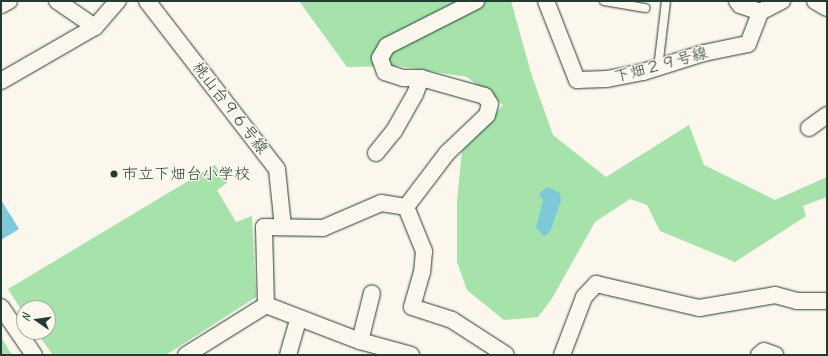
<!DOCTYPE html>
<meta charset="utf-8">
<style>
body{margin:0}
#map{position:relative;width:828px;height:356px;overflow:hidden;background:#fbf7ec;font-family:Caveat,"Klee One",sans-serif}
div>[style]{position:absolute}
.green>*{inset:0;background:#a6e3aa}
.water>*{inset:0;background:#7bc9d9}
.roads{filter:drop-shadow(0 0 1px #1f3d34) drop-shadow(0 0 1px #1f3d34)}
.service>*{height:8px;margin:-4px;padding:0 4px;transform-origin:4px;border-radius:4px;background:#fbf7ec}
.minor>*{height:16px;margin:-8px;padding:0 8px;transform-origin:8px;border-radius:8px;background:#fbf7ec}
.dots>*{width:11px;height:11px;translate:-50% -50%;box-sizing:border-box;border:2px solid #fbf7ec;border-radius:50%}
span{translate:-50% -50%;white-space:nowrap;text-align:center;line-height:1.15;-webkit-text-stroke:3px #fbf7ec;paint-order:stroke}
.street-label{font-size:16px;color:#1f3d34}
.poi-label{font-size:16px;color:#1f3d34}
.left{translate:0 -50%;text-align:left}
.frame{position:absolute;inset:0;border:2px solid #1f3d34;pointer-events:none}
.north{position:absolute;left:16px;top:300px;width:40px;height:40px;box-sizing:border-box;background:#fbf7ec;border:1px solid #a3ada2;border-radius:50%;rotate:283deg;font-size:11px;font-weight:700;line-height:16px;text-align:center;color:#1f3d34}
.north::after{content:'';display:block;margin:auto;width:14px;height:18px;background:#1f3d34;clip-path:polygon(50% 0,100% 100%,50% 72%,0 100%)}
</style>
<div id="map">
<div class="green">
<div style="clip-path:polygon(299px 1px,511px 1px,531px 73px,553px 135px,606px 177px,689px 125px,704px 165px,775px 200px,827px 177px,827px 197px,803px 206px,806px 216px,735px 262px,660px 231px,647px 205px,630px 199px,595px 222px,551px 300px,538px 317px,504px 320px,467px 290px,457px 262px,457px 201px,462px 151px,503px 105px,467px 77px,398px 66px,347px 67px)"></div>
<div style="clip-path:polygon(215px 165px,227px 183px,217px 190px,236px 222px,252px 216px,256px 297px,166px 355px,53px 355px,36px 332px,48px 332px,48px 308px,24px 308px,24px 314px,8px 289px)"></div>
<div style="clip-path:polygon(1px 337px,12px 355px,1px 355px)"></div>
</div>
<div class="water">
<div style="clip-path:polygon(547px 187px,560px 193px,561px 201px,550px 232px,544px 236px,536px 228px,543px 200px,539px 194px)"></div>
<div style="clip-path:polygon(1px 200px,19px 229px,1px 240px)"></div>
</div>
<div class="roads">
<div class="service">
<div style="left:604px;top:1px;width:42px;rotate:9.7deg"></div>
<div style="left:658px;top:68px;width:67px;rotate:-83.2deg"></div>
</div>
<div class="minor">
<div style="left:147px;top:1px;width:212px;rotate:52.3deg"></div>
<div style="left:277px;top:169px;width:58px;rotate:84.1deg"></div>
<div style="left:546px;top:1px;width:85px;rotate:68.6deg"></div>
<div style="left:577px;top:80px;width:30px;rotate:-2deg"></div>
<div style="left:607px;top:79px;width:37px;rotate:-11deg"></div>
<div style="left:643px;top:72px;width:64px;rotate:-17.3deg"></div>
<div style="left:704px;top:53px;width:45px;rotate:-11.6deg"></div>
<div style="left:748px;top:44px;width:34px;rotate:-69deg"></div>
<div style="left:760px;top:12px;width:25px;rotate:-27deg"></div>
<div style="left:737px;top:1px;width:5px;rotate:53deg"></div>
<div style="left:740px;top:5px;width:21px;rotate:19deg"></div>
<div style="left:815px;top:1px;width:14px;rotate:30deg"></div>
<div style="left:1px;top:5px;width:9px;rotate:-27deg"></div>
<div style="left:95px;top:27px;width:35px;rotate:-49deg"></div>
<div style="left:1px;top:81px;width:108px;rotate:-29.9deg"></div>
<div style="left:95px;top:27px;width:46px;rotate:-145.6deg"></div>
<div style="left:809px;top:128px;width:22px;rotate:-36deg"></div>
<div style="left:376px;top:153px;width:28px;rotate:-51deg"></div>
<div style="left:394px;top:131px;width:43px;rotate:-60.4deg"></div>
<div style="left:415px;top:94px;width:17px;rotate:-69deg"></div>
<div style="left:406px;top:207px;width:68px;rotate:-52.8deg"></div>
<div style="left:447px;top:153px;width:55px;rotate:-43.5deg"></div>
<div style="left:487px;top:115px;width:11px;rotate:-75deg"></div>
<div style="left:490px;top:104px;width:9px;rotate:-122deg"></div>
<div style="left:485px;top:96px;width:66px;rotate:-164.3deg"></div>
<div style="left:421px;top:78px;width:18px;rotate:180deg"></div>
<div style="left:403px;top:78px;width:19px;rotate:-162deg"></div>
<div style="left:385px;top:72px;width:15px;rotate:-110deg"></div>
<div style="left:380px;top:58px;width:14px;rotate:-60deg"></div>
<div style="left:387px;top:46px;width:100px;rotate:-26.8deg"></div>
<div style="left:406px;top:207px;width:48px;rotate:67.8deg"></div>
<div style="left:424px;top:251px;width:21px;rotate:95deg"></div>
<div style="left:422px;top:272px;width:36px;rotate:106deg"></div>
<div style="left:412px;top:307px;width:42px;rotate:18deg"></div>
<div style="left:452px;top:320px;width:64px;rotate:32.9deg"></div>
<div style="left:266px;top:305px;width:78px;rotate:-91.5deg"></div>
<div style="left:264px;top:227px;width:59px;rotate:1deg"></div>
<div style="left:323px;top:228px;width:63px;rotate:-23.3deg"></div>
<div style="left:381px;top:203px;width:25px;rotate:9deg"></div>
<div style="left:1px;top:307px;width:58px;rotate:55.5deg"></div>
<div style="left:360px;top:341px;width:49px;rotate:-76deg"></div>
<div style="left:186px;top:355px;width:94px;rotate:-32deg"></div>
<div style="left:266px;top:305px;width:101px;rotate:21deg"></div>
<div style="left:360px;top:341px;width:53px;rotate:15.4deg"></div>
<div style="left:288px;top:355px;width:37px;rotate:-74deg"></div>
<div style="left:562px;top:355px;width:62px;rotate:-69.2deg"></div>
<div style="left:584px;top:297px;width:18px;rotate:-47deg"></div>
<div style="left:596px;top:284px;width:106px;rotate:13.1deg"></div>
<div style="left:699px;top:308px;width:77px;rotate:-9.7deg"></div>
<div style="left:775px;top:295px;width:23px;rotate:15deg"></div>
<div style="left:797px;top:301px;width:30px"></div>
<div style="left:759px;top:355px;width:6px;rotate:-39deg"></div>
<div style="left:764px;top:351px;width:12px;rotate:20deg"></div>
</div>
</div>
<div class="dots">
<div style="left:114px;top:174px;background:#1f3d34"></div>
</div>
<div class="street-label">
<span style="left:661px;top:65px;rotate:-15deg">下畑２９号線</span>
<span style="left:230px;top:108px;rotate:52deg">桃山台９６号線</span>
</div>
<div class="poi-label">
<span class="left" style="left:122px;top:174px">市立下畑台小学校</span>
</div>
<div class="frame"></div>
<div class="north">N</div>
</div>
